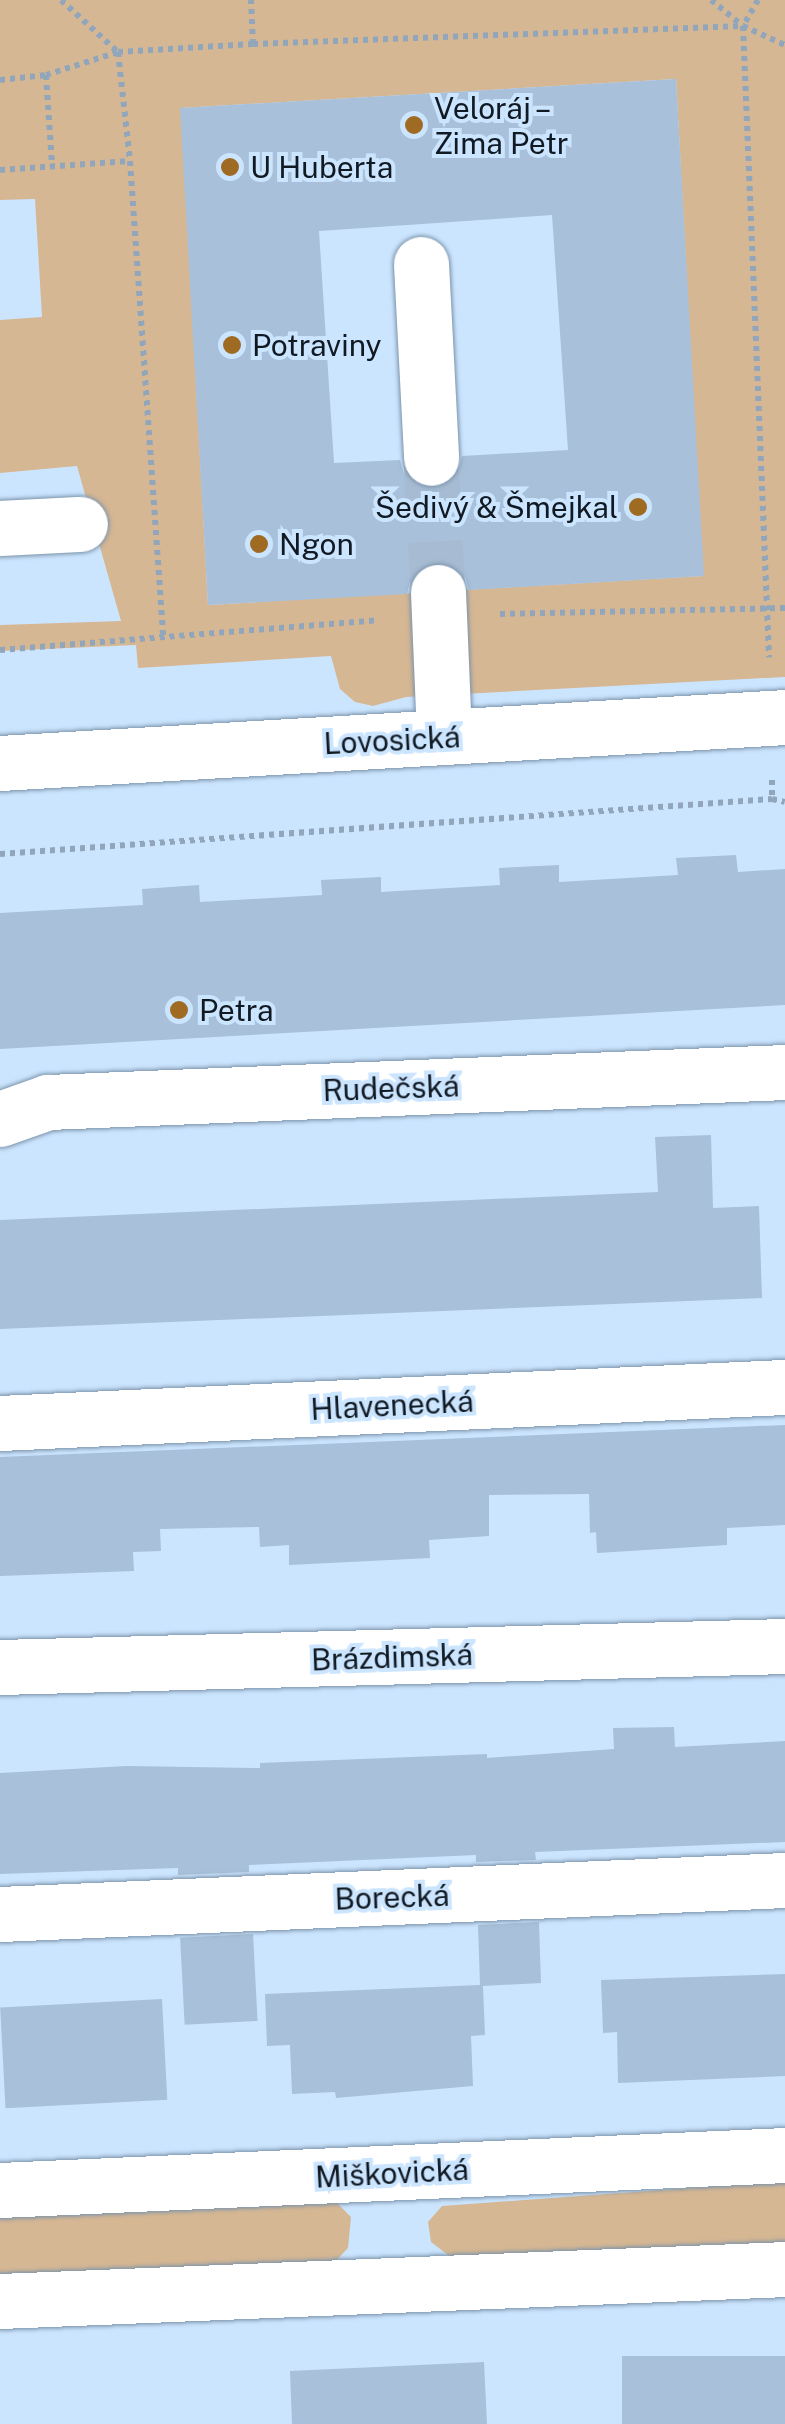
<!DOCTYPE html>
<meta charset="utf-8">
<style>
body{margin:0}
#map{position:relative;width:785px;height:2424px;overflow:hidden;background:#cce5ff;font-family:"Public Sans",sans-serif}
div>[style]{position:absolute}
.green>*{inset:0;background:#d6b793}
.building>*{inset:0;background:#a8c0d9;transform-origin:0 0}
.minor-tunnel>*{height:55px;margin-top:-27.5px;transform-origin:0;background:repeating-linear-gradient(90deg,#a7bcd3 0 55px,transparent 0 83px)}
.path>*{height:6px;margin-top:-3px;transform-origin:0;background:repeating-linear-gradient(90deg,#92a6bb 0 5px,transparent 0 10px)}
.roads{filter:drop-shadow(0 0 2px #7c94ab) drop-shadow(0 0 2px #7c94ab)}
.minor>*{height:55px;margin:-27.5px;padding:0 27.5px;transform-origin:27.5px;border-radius:27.5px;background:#fff}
.dots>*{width:28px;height:28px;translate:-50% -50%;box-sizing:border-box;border:5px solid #cce5ff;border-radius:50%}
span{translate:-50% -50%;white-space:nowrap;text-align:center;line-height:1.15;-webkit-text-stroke:8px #cce5ff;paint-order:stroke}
.poi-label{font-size:30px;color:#111a23}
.left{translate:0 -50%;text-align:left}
.right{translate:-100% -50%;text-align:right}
.street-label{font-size:30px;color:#111a23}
</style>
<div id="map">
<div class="green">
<div style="clip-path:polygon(evenodd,0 0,785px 0,785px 677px,406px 697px,373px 706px,355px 702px,340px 689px,331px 656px,138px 668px,136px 645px,0 651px,0 625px,121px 621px,77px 466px,0 473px,0 320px,42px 317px,35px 199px,0 200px,0 0,676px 79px,703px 576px,208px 605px,181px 108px,676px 79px)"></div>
<div style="clip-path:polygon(785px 2181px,785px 2244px,452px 2258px,431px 2242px,428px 2222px,442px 2206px)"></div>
<div style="clip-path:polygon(335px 2201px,351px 2217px,348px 2248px,334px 2263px,0 2279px,0 2217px)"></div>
</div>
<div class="building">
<div style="clip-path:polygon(evenodd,676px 79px,704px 576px,469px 590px,465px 576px,453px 565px,436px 561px,421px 566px,411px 577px,407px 594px,208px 605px,180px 108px,676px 79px,552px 215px,568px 450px,462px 456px,458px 473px,449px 484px,434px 489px,416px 485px,404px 474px,400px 460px,334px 463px,319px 231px,552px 215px)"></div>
<div style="clip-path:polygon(736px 855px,738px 872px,785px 869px,785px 1005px,0 1049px,0 913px,143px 905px,142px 889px,199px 885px,200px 902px,322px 895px,321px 880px,381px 877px,381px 892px,500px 885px,499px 868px,559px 865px,559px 882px,678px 875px,676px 858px)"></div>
<div style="clip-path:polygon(711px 1135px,713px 1208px,759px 1206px,762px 1298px,0 1329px,0 1220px,658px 1192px,655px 1137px)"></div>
<div style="clip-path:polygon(785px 1425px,785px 1525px,727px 1528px,727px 1545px,597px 1553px,596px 1532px,590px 1533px,589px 1494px,489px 1495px,489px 1536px,429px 1540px,430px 1558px,289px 1565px,289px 1545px,260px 1547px,259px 1527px,160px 1529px,161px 1551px,133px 1552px,134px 1571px,0 1576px,0 1457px)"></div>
<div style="clip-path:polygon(674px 1727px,675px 1747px,785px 1741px,785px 1842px,535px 1852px,536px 1860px,476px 1862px,476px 1855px,249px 1865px,249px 1872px,178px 1875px,178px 1868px,0 1874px,0 1773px,126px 1766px,260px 1768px,260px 1763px,487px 1754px,487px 1758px,614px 1749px,613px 1728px)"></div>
<div style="clip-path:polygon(539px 1922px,541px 1983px,483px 1986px,485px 2035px,471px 2036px,473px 2086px,336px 2098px,335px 2092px,292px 2094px,290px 2045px,267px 2046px,265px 1994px,480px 1985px,478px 1925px)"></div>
<div style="left:253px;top:1934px;width:87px;height:73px;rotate:87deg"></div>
<div style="clip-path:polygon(785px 1974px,785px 2076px,618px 2083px,617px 2032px,603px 2033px,601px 1980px)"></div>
<div style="left:162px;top:1999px;width:101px;height:162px;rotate:87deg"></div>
<div style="left:785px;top:2356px;width:68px;height:163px;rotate:90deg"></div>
<div style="clip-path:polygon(484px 2362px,487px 2424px,292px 2424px,290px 2371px)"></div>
</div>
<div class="minor-tunnel">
<div style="left:431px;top:458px;width:134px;rotate:87deg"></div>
</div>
<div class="path">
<div style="left:61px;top:0;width:77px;rotate:42.4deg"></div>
<div style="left:118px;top:52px;width:110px;rotate:83.7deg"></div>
<div style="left:130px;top:161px;width:476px;rotate:86deg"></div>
<div style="left:711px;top:0;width:41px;rotate:39.1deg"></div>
<div style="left:743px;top:26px;width:46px;rotate:24.3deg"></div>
<div style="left:758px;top:0;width:30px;rotate:120deg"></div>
<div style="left:743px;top:26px;width:632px;rotate:87.64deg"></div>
<div style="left:253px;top:44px;width:490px;rotate:-2.1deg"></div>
<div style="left:46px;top:75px;width:91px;rotate:86.2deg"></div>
<div style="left:0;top:80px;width:46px;rotate:-6.2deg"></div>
<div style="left:46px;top:75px;width:76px;rotate:-17.7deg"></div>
<div style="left:118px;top:52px;width:135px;rotate:-3.4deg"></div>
<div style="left:253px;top:44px;width:44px;rotate:-92.6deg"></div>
<div style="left:0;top:170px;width:130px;rotate:-4deg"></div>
<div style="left:500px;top:614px;width:285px;rotate:-1.2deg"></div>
<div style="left:0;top:650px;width:379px;rotate:-4.5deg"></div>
<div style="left:772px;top:780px;width:19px;rotate:90deg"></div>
<div style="left:0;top:854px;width:774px;rotate:-4.08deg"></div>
<div style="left:772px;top:799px;width:13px;rotate:13deg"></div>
</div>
<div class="roads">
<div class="minor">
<div style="left:421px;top:264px;width:194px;rotate:87deg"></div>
<div style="left:0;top:528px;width:80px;rotate:-2.9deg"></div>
<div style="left:438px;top:592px;width:145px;rotate:87.6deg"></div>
<div style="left:0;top:763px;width:786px;rotate:-3.35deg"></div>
<div style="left:0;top:1119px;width:51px;rotate:-19.5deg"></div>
<div style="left:48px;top:1102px;width:738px;rotate:-2.33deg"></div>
<div style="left:0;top:1423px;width:786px;rotate:-2.63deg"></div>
<div style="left:0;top:1667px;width:785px;rotate:-1.53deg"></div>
<div style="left:0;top:1914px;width:786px;rotate:-2.48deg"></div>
<div style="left:0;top:2190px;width:786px;rotate:-2.55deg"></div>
<div style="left:0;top:2301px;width:786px;rotate:-2.33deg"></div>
</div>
</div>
<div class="dots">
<div style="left:414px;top:125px;background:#9f6b23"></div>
<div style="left:230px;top:167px;background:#9f6b23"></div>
<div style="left:232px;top:345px;background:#9f6b23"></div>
<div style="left:638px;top:507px;background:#9f6b23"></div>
<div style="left:259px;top:544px;background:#9f6b23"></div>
<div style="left:179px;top:1010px;background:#9f6b23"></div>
</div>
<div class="poi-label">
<span class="left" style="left:434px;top:125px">Veloráj –<br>Zima Petr</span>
<span class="left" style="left:250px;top:167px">U Huberta</span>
<span class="left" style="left:252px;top:345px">Potraviny</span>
<span class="right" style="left:618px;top:507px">Šedivý &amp; Šmejkal</span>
<span class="left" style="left:279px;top:544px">Ngon</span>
<span class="left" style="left:199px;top:1010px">Petra</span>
</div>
<div class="street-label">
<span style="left:392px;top:740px;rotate:-3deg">Lovosická</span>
<span style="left:391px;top:1088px;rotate:-2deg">Rudečská</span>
<span style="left:392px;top:1405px;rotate:-3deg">Hlavenecká</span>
<span style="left:392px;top:1657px;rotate:-2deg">Brázdimská</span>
<span style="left:392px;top:1897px;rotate:-2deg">Borecká</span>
<span style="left:392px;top:2173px;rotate:-3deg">Miškovická</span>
</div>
</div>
